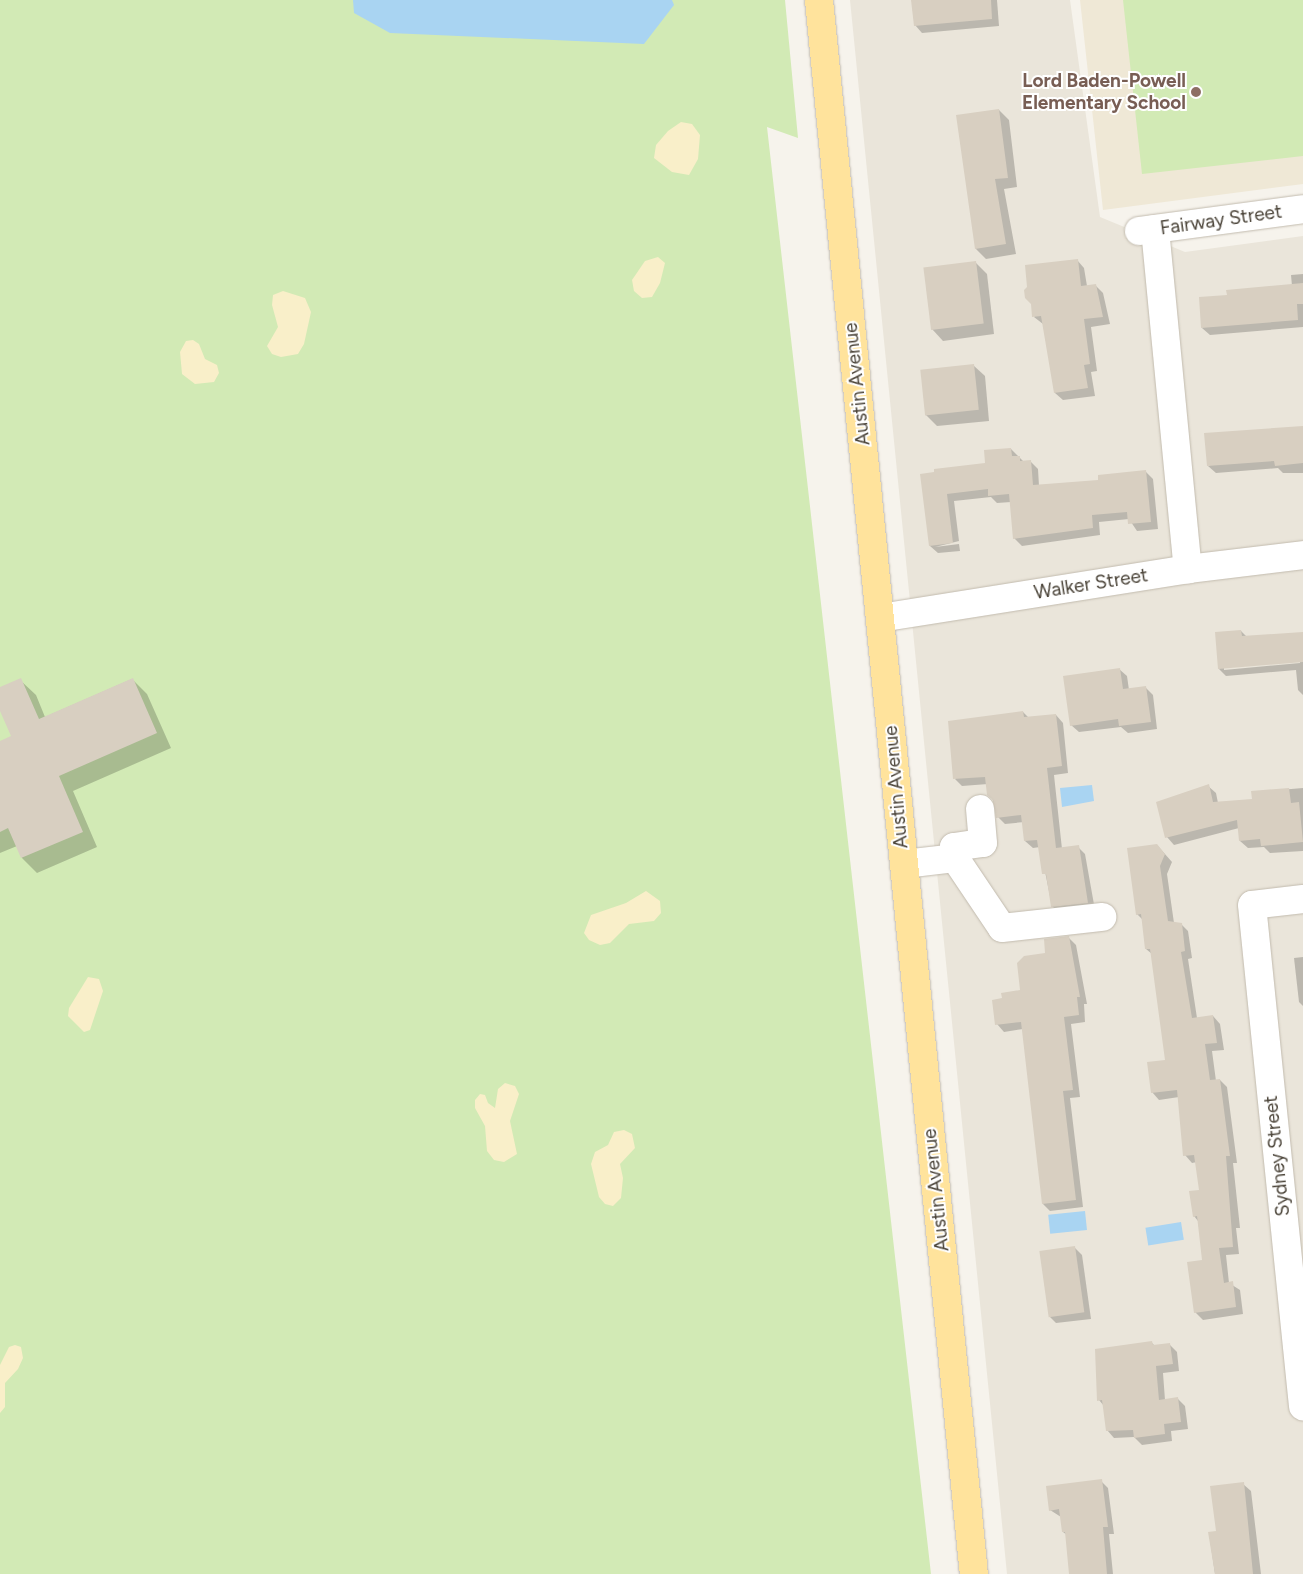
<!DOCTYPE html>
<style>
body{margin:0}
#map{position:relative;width:1303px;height:1574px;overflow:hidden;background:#f6f3ec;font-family:Figtree,sans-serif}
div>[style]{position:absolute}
.residential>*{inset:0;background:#eae5da}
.education>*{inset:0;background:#efe8d6}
.green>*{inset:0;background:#d2eab5}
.sand>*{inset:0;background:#f9efc9}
.water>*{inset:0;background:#a9d4f2;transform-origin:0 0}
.shadow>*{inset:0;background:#0003}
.building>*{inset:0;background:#d8cfc1;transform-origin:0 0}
.roads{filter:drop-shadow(0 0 1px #c2bbae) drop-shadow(0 0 1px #c2bbae)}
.minor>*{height:28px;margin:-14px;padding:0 14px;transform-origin:14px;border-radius:14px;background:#fff}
.major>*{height:28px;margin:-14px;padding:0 14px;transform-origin:14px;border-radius:14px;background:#ffe39c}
.dots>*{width:14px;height:14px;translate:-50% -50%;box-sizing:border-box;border:2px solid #fff;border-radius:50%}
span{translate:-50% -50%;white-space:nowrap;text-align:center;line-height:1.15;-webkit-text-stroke:4px #fff;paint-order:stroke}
.education-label{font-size:19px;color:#785e54;font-weight:700}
.right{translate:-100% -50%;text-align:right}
.street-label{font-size:19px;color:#4b4439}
</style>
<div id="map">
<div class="residential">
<div style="clip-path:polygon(850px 0,1070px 0,1100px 217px,1185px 252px,1303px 236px,1303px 1574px,1007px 1574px)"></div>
</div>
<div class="education">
<div style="clip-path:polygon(1080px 0,1303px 0,1303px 184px,1103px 210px)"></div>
</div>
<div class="green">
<div style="clip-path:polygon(0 0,785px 0,798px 138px,767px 127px,931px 1574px,0 1574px)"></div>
<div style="clip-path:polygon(1123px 0,1303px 0,1303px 156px,1142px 174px)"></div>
</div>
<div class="sand">
<div style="clip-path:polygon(681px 122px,692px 124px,700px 135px,698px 159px,689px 175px,672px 172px,654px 158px,656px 145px,668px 131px)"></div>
<div style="clip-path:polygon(658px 257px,665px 263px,660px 283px,652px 297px,642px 298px,634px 291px,632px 280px,645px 261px)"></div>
<div style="clip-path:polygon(283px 291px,305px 298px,311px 312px,304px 344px,298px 354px,281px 357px,272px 354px,267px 346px,278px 327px,272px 305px,273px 295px)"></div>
<div style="clip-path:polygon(193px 340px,199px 344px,205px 359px,217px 365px,219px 373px,214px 382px,195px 384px,182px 374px,180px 352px,186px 341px)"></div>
<div style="clip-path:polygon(646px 891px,660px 901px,661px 913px,654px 921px,629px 924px,610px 943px,600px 945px,589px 940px,584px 933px,591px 915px,626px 903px)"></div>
<div style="clip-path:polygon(88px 977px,99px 979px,103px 991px,90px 1030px,84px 1032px,68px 1016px,69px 1008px)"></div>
<div style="clip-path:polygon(505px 1083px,515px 1086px,519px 1094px,510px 1121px,517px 1154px,504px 1162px,494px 1160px,487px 1151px,485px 1126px,475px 1108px,475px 1100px,480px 1094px,485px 1095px,488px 1103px,495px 1108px,498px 1089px)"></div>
<div style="clip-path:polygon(624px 1130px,632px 1134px,635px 1148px,620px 1164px,623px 1178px,621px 1198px,613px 1206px,605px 1204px,599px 1197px,591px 1164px,595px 1152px,608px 1145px,614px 1132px)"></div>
<div style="clip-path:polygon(15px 1345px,21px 1347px,23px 1358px,18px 1369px,5px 1383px,5px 1407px,0 1413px,0 1365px,9px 1347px)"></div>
</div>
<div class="water">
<div style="clip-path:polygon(353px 0,672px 0,674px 5px,644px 44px,390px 33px,354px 13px)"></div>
<div style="clip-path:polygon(1092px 785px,1094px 801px,1062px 807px,1060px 788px)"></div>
<div style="left:1085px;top:1211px;width:19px;height:37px;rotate:84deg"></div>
<div style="left:1181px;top:1222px;width:18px;height:36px;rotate:81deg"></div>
</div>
<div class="shadow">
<div style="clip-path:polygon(913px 0,997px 0,999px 26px,922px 33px,915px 25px)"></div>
<div style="clip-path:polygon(999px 110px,1009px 120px,1017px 187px,1004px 189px,1016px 254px,986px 259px,976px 249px,958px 116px)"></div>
<div style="clip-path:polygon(1077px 260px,1084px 268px,1087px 286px,1095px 285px,1103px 293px,1110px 324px,1091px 327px,1097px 371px,1091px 372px,1095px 396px,1063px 400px,1055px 393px,1043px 324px,1034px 317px)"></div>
<div style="clip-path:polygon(976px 263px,987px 274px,994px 334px,943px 341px,932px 329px)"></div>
<div style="clip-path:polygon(1303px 274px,1303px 327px,1210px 335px,1202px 328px,1228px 296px,1292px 286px,1291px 275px)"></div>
<div style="clip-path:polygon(973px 365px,985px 376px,989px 421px,937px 426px,926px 415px)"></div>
<div style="clip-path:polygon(1303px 428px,1303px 473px,1283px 473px,1278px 468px,1216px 473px,1208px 466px)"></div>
<div style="clip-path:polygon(1011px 449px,1024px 462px,1030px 461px,1038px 469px,1039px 486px,1100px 481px,1146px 472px,1153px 479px,1158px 529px,1137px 531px,1129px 519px,1099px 522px,1100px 535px,1022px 546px,1014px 538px,1011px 502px,997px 503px,991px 497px,954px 501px,959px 541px,935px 547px,959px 544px,960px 551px,938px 553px,930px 546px,922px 475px,987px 464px)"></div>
<div style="clip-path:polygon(evenodd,1241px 631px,1247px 637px,1303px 633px,1303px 695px,1298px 690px,1296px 670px,1226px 676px,1219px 669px,1241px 631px,1300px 661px,1300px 663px,1224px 670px,1224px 667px,1300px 661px)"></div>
<div style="clip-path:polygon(1119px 669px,1127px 676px,1129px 690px,1145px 687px,1153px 695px,1157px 729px,1128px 733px,1121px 727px,1079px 732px,1071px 725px)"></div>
<div style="clip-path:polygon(132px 679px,147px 694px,171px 748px,73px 791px,97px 847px,37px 873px,22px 858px,17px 846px,0 853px,0 743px,13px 737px,0 708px,0 689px,20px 680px,36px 695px,45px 717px)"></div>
<div style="clip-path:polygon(1023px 712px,1029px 718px,1056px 715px,1063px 723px,1068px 773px,1054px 775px,1062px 849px,1078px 847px,1085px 854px,1095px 910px,1060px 914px,1052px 906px,1040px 847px,1033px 848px,1025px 841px,1024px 822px,1005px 824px,998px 817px,988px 784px,962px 786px,955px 779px)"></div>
<div style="clip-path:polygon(1208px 786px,1216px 793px,1218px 803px,1253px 800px,1253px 792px,1303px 788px,1303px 851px,1270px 853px,1264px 847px,1248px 848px,1240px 841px,1239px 828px,1174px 845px,1167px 837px)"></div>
<div style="clip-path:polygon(1157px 845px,1172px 862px,1167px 874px,1174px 923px,1181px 924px,1188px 931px,1192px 958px,1188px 959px,1197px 1018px,1213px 1016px,1220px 1024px,1224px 1050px,1212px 1051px,1216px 1081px,1220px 1080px,1227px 1087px,1237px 1163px,1233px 1163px,1240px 1228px,1236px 1228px,1239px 1254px,1226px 1255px,1229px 1283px,1240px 1290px,1243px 1314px,1203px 1320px,1195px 1312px,1204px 1261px,1198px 1221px,1194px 1216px,1201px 1191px,1197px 1162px,1192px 1163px,1185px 1155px,1179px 1097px,1159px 1100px,1152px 1092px,1166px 1061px,1152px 954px,1146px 949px,1143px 920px,1137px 914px)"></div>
<div style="clip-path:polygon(1069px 938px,1076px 945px,1087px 1004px,1084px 1004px,1085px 1022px,1071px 1024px,1080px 1097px,1070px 1098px,1083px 1207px,1050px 1211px,1043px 1204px,1023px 1029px,1004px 1032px,997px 1024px,1003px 999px,1021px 992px,1047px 954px)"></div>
<div style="clip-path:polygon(1303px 957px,1303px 1006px,1299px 1002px,1294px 958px)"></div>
<div style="clip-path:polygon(1075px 1248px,1082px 1255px,1091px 1319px,1056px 1323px,1049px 1316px)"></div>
<div style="clip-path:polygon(1152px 1343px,1155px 1346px,1169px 1344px,1177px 1352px,1179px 1371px,1163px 1373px,1165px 1400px,1178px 1399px,1185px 1406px,1188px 1429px,1171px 1431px,1172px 1441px,1142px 1445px,1134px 1437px,1114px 1438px,1107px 1430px,1104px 1406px,1099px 1400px)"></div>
<div style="clip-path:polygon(1101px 1481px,1108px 1488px,1114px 1534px,1109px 1534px,1113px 1574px,1070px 1574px,1067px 1535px,1063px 1532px,1061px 1517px,1050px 1510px)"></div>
<div style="clip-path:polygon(1243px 1484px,1251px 1491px,1261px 1574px,1215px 1574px,1209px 1533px,1217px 1532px)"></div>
</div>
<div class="building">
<div style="clip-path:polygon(911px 0,991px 0,992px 19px,914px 26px)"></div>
<div style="clip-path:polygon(999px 109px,1008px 178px,995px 179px,1006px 244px,975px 249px,956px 115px)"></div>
<div style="clip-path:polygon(1078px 259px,1081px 286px,1096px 284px,1103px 317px,1084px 319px,1090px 364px,1084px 365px,1088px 388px,1054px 393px,1041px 316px,1032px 317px,1031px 304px,1025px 298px,1024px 290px,1027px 287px,1025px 265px)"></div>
<div style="left:976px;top:261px;width:63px;height:53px;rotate:83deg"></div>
<div style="clip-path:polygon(1303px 283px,1303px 304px,1297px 304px,1298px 320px,1201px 328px,1199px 297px,1227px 295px,1226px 290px)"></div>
<div style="left:974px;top:364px;width:46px;height:54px;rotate:84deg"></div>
<div style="clip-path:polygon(1303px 426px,1303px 463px,1275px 466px,1274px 461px,1207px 466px,1204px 433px)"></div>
<div style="clip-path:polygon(1011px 448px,1012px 456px,1020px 456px,1020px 461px,1031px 460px,1033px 485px,1098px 480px,1098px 475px,1146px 470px,1151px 522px,1128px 524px,1127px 512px,1092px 515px,1093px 528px,1013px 539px,1009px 494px,988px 496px,988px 489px,947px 494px,953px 543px,929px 546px,920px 474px,934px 472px,934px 469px,985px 463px,984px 450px)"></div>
<div style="clip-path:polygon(1241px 630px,1242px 636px,1303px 632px,1303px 662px,1218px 669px,1215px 632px)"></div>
<div style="clip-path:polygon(1120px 668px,1123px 689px,1146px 686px,1151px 722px,1119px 726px,1118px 719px,1070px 726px,1063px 676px)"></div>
<div style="clip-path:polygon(21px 678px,39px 719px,133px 678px,157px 733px,59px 776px,83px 832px,21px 858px,8px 828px,0 832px,0 741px,11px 736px,0 711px,0 687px)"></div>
<div style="clip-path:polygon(1023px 711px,1024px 717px,1056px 714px,1062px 766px,1047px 768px,1056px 848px,1079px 845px,1088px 903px,1051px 907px,1046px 874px,1042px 874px,1037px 840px,1024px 841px,1021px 815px,996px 818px,993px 800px,987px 795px,985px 777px,953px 779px,948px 721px)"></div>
<div style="clip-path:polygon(1209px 784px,1213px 802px,1252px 799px,1251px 791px,1289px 788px,1291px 803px,1299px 802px,1303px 842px,1261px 846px,1260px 839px,1239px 841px,1237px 820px,1165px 838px,1156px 802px)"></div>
<div style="clip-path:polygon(1157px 844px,1165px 854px,1160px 866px,1168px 921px,1182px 923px,1185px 951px,1181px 952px,1192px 1018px,1213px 1015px,1217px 1043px,1205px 1044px,1210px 1080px,1220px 1079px,1230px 1156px,1226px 1156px,1233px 1247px,1219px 1248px,1224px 1283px,1233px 1281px,1236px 1307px,1194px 1313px,1187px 1262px,1202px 1260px,1197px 1216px,1193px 1217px,1189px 1191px,1199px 1190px,1194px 1155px,1183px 1156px,1177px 1090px,1151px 1093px,1147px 1062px,1165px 1060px,1150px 949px,1145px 949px,1141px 914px,1136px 915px,1127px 848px)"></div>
<div style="clip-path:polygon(1069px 936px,1080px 997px,1077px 997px,1079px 1015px,1064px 1017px,1073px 1090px,1063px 1091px,1076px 1200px,1042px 1204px,1021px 1022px,995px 1025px,992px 1000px,1002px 998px,1001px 993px,1020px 990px,1017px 963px,1024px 956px,1045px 953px,1044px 939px)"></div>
<div style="left:1075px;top:1246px;width:67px;height:36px;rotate:82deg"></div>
<div style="clip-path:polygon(1152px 1341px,1153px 1345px,1170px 1343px,1173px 1364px,1156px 1366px,1159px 1400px,1178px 1397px,1181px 1422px,1164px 1424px,1165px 1434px,1134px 1438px,1133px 1430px,1106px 1431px,1102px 1400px,1097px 1401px,1095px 1349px)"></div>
<div style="clip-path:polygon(1102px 1479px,1108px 1527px,1103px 1527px,1107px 1574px,1069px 1574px,1065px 1532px,1062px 1532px,1059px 1509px,1049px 1511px,1046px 1486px)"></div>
<div style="clip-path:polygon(1244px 1482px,1253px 1574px,1215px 1574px,1208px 1532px,1216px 1531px,1210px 1486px)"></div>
</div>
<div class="roads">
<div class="minor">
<div style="left:1155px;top:229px;width:342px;rotate:84.5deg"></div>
<div style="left:1139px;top:231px;width:165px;rotate:-7.6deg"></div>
<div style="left:880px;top:618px;width:312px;rotate:-9deg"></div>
<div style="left:1188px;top:569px;width:116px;rotate:-6.9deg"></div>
<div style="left:955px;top:858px;width:11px;rotate:-95deg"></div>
<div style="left:954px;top:847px;width:29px;rotate:-8deg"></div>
<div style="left:983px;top:843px;width:34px;rotate:-95deg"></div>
<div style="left:904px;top:864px;width:51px;rotate:-6.7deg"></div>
<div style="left:955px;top:858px;width:84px;rotate:56.1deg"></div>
<div style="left:1002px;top:928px;width:101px;rotate:-6.3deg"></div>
<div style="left:1303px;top:899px;width:51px;rotate:173.3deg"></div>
<div style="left:1252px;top:905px;width:504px;rotate:84.19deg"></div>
</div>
<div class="major">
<div style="left:819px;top:0;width:1582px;rotate:84.38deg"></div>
</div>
</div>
<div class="dots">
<div style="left:1196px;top:92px;background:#8d6e63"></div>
</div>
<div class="education-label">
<span class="right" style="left:1186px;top:92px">Lord Baden-Powell<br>Elementary School</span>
</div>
<div class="street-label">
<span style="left:1221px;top:220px;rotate:-8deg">Fairway Street</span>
<span style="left:857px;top:384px;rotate:-96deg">Austin Avenue</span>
<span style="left:1091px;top:584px;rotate:-9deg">Walker Street</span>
<span style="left:896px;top:787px;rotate:-95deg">Austin Avenue</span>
<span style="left:1277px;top:1156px;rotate:-96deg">Sydney Street</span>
<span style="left:936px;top:1190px;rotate:-96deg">Austin Avenue</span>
</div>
</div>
